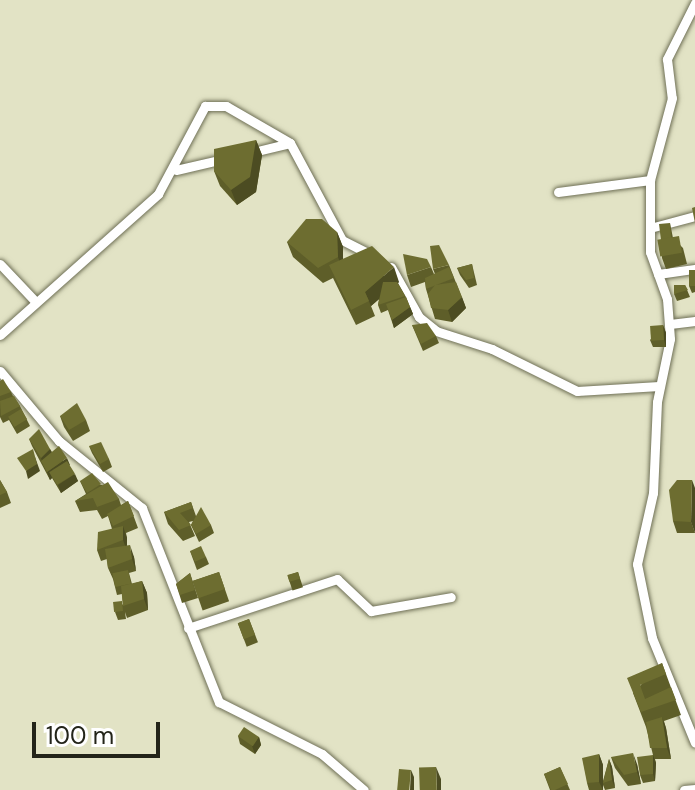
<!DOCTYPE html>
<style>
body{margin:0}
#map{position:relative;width:695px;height:790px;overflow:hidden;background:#e2e3c5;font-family:"DM Sans",sans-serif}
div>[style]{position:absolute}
.roads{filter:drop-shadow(0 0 2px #6f7056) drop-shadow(0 0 2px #6f7056)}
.minor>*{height:9px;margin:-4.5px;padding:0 4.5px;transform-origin:4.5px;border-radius:4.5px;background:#fff}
.wall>*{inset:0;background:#5e5e29;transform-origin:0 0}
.shaded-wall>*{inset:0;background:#4c4c22}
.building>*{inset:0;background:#6d6d30;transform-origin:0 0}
span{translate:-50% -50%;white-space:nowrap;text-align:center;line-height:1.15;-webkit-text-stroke:8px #fff;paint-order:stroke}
.scale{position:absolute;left:32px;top:722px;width:128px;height:36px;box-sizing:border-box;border:4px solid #232419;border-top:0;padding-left:10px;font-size:24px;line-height:28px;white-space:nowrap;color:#232419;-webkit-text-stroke:6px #fff;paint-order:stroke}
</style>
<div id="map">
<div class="roads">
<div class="minor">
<div style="left:695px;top:3px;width:63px;rotate:116.6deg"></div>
<div style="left:667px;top:59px;width:39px;rotate:83deg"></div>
<div style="left:672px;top:98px;width:85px;rotate:105deg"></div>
<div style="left:650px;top:180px;width:72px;rotate:90deg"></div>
<div style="left:650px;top:252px;width:50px;rotate:70.1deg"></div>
<div style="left:667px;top:299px;width:40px;rotate:85.7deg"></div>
<div style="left:670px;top:339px;width:64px;rotate:101.7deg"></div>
<div style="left:657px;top:402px;width:91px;rotate:92.5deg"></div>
<div style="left:653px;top:493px;width:73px;rotate:102.7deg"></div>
<div style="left:637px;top:564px;width:76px;rotate:78.5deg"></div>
<div style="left:652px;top:638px;width:113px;rotate:67.7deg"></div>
<div style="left:249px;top:153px;width:42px;rotate:-13.7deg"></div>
<div style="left:176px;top:170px;width:48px;rotate:-13.2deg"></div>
<div style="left:558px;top:192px;width:93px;rotate:-7.4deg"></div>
<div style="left:650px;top:228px;width:47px;rotate:-14.9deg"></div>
<div style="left:0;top:264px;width:50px;rotate:46.6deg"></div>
<div style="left:391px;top:267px;width:57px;rotate:60.8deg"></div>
<div style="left:419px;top:317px;width:22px;rotate:39deg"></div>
<div style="left:436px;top:331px;width:59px;rotate:17.8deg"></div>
<div style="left:492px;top:349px;width:95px;rotate:26.3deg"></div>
<div style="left:577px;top:391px;width:82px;rotate:-3.5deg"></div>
<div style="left:658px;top:274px;width:37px;rotate:-8deg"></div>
<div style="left:670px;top:324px;width:25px;rotate:-7deg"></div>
<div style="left:0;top:335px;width:212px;rotate:-41.7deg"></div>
<div style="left:158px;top:194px;width:100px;rotate:-61.9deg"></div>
<div style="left:205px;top:106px;width:21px"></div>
<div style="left:226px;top:106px;width:74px;rotate:30deg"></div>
<div style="left:290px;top:143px;width:110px;rotate:61.8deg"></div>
<div style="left:342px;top:240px;width:30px;rotate:27deg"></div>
<div style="left:0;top:371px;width:92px;rotate:49.9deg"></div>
<div style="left:59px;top:441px;width:107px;rotate:38.9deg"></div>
<div style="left:142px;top:508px;width:209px;rotate:68.4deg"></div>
<div style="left:219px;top:702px;width:115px;rotate:26.8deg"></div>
<div style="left:322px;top:754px;width:55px;rotate:40.6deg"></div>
<div style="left:188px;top:628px;width:157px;rotate:-18.2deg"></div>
<div style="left:337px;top:579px;width:47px;rotate:43.3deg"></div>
<div style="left:371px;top:611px;width:81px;rotate:-9.9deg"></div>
<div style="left:684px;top:790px;width:11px;rotate:-5deg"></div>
</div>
</div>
<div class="wall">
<div style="clip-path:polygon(256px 140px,262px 155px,256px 192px,237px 205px,220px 186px,214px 171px)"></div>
<div style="clip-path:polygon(670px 223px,673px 238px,683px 248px,687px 264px,666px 269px,662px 258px,661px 241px)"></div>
<div style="clip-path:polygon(337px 232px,343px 247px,343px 259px,399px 282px,398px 283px,406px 297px,413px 314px,394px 328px,388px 310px,381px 313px,378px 305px,379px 299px,371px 306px,375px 316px,356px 325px,333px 278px,323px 283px,293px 257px,287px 242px)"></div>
<div style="clip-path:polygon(472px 264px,477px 285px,469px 288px,460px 275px,457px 268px)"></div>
<div style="clip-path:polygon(449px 265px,466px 308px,452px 322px,435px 319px,426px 289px,425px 282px,411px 287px,407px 275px,431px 267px,434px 274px,435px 274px,433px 269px)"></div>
<div style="clip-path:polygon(695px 270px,695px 292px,692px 293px,689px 286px)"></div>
<div style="clip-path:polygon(685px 285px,690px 297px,677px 301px,674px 294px)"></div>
<div style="clip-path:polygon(412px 325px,436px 336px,439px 343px,423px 351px)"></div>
<div style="clip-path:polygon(663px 325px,666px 333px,666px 347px,653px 347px,650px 340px)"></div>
<div style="clip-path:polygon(0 381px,11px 392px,13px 396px,20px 406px,30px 426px,17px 434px,9px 420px,3px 423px,0 417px)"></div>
<div style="clip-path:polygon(60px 416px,86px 420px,90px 431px,73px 441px,64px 427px)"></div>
<div style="clip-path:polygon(29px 439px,50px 449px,52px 452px,69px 465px,78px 481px,61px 493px,52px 478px,50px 480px,32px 446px)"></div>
<div style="clip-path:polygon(89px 446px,109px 459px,112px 467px,103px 472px,92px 453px)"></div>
<div style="clip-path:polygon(0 480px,7px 492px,11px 503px,0 508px)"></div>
<div style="clip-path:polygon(677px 480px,695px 533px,677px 533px,673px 521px)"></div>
<div style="clip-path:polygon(80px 481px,102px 485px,119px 499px,121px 505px,128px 501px,138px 528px,126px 533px,127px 538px,127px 546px,134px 557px,136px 571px,129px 573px,132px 584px,142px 581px,147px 593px,148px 610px,127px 618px,125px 612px,126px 619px,118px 620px,115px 612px,123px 604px,122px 594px,117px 595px,113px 579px,108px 568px,107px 559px,101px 561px,97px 550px,112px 529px,108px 516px,102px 519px,97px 510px,80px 512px,75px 501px,86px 494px)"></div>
<div style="clip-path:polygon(191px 502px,196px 516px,211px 525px,214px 533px,199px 542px,191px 525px,193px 521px,189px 522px,195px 536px,183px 541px,168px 524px,164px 512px)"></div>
<div style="clip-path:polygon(190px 551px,206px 557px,209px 564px,197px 570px)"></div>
<div style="left:219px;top:572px;width:31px;height:28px;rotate:71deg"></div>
<div style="left:298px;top:572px;width:16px;height:11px;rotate:72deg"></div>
<div style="clip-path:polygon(190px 573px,198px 598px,182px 603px,176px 584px)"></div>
<div style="left:249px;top:619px;width:25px;height:12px;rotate:69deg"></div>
<div style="clip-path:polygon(662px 663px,681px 715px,664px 721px,666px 728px,671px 759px,655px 759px,656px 763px,655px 781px,643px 783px,640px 775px,653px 755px,646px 727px,633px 693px)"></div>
<div style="clip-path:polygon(238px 736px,259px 737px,261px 745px,255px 754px,240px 744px)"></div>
<div style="clip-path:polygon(599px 754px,603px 765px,603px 781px,609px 759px,612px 767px,615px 788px,605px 790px,603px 785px,603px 790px,589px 790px,587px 783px)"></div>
<div style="clip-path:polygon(611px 757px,637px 764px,641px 784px,628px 786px,615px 768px)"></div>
<div style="clip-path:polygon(560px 767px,570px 790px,550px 790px,544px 774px)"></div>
</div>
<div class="shaded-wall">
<div style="clip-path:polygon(256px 140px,262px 155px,256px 192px,237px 205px,231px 190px)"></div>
<div style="clip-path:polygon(337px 232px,343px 247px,343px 272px,338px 257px)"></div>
<div style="clip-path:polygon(394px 267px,399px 282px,371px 306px,365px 292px)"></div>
<div style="clip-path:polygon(462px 297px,466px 308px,452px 322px,448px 310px)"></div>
<div style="clip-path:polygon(410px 307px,413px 314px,394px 328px,392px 320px)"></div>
<div style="clip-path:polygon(663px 325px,666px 333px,666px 347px,664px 340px)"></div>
<div style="clip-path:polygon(50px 449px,53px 456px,43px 465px,41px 458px)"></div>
<div style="clip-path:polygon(35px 457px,40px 471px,28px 479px,26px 471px)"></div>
<div style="clip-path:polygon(67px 458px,70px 465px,50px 473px,52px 478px,50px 480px,47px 472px)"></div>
<div style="clip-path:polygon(75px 474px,78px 481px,61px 493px,58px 485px)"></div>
<div style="clip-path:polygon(692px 480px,695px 488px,695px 533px,691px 522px)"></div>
<div style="clip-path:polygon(123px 526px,127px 538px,127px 551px,123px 540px)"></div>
<div style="clip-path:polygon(130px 545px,134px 557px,136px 571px,132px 559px)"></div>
<div style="clip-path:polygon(142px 581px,147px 593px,148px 610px,144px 599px)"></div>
<div style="clip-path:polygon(662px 717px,666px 728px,671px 759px,667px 748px)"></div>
<div style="clip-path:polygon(259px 737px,261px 745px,255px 754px,252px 746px)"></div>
<div style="clip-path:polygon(633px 753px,637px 764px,641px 784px,637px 772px)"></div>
<div style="clip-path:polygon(599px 754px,603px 765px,603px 790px,599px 782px)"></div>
<div style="clip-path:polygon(653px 755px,656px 763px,655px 781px,653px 774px)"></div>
<div style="clip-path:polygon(609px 759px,612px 767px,615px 788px,612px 780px)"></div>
<div style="clip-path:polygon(436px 767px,441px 779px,441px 790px,437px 790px)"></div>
<div style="clip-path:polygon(411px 770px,414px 777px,414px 790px,410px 790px)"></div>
</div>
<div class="building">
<div style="clip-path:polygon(256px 140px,250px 177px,231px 190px,214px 171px,214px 149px)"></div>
<div style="clip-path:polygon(695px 207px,695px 223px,692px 208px)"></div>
<div style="clip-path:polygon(306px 219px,322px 219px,337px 232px,338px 257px,318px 268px,287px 242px)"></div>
<div style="clip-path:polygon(670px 223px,671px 238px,661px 240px,659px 224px)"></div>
<div style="left:679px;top:236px;width:17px;height:22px;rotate:80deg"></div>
<div style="clip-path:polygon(439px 245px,449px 265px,433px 269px,430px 246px)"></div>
<div style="clip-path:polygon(372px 246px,394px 267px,365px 292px,369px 301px,351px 310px,329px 265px)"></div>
<div style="clip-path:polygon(403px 254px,427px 259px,431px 267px,407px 275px)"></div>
<div style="clip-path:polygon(472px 264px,474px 278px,466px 280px,457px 268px)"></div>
<div style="clip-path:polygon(449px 267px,454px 278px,426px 289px,425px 278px)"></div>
<div style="left:689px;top:270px;width:6px;height:16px"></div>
<div style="clip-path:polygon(383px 282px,397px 282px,405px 296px,378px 305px)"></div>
<div style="clip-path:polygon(456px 282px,462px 297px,448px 310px,431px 308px,428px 294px,435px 285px)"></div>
<div style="clip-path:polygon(674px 285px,685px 285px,688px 290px,674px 294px)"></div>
<div style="clip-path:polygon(406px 297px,410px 307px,392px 320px,386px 304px)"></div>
<div style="clip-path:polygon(427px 323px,436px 336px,421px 344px,412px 325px)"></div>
<div style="left:663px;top:325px;width:15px;height:13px;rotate:86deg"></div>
<div style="clip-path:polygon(3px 379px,11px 392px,0 396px,0 381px)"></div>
<div style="clip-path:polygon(14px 396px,20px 406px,1px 416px,0 401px)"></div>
<div style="clip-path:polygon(77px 403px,86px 420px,69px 430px,60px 416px)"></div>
<div style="left:21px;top:409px;width:12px;height:15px;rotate:59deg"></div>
<div style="clip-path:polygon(39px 429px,50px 449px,41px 458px,29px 439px)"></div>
<div style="clip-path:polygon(101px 442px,109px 459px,100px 464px,89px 446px)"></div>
<div style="clip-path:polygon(59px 446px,67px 458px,47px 472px,41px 461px)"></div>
<div style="clip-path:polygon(33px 449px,37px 464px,26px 471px,17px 458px)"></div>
<div style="left:67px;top:461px;width:15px;height:21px;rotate:58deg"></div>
<div style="clip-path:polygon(92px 473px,101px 484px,87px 493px,80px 481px)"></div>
<div style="clip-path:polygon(0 480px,7px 492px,0 495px)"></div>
<div style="clip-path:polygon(677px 480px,692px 480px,691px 522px,673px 521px,669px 490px)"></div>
<div style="clip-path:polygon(108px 482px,119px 499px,97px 507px,93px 498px,75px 501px)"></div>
<div style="clip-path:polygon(128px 501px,134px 516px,113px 526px,107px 514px)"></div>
<div style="clip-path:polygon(191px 502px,193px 508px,180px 513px,191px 525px,179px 530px,164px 512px)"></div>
<div style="clip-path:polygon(201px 507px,211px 525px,196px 534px,191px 525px)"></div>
<div style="clip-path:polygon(123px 526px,123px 540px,97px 550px,98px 532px)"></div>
<div style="clip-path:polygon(130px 545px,132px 559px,108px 568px,105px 549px)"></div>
<div style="left:201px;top:546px;width:12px;height:12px;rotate:66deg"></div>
<div style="left:128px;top:570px;width:14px;height:16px;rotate:78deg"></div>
<div style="left:219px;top:572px;width:18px;height:28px;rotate:71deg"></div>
<div style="left:298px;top:572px;width:7px;height:11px;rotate:74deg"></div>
<div style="clip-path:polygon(190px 573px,195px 590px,180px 595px,176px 584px)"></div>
<div style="clip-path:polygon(142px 581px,144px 599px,123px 606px,121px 586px)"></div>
<div style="left:122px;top:601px;width:10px;height:9px;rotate:84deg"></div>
<div style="left:249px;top:619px;width:17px;height:12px;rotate:69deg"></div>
<div style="clip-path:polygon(662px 663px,666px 674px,640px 685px,645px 699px,671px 687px,676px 700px,641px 712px,627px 678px)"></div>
<div style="clip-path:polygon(662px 717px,667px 748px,650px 748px,646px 722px)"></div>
<div style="left:244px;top:727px;width:18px;height:11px;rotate:34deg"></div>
<div style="clip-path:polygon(633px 753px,637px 772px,624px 775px,611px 757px)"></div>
<div style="clip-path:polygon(599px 754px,599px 782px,587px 783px,582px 758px)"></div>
<div style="clip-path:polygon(653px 755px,653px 774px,640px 775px,637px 757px)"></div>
<div style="clip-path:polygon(609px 759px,612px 780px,603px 783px)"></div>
<div style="left:436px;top:767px;width:23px;height:17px;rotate:88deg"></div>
<div style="clip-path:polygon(560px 767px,568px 784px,555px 790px,551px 790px,544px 774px)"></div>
<div style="left:399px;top:769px;width:12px;height:21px;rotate:5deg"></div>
</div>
<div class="scale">100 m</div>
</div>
